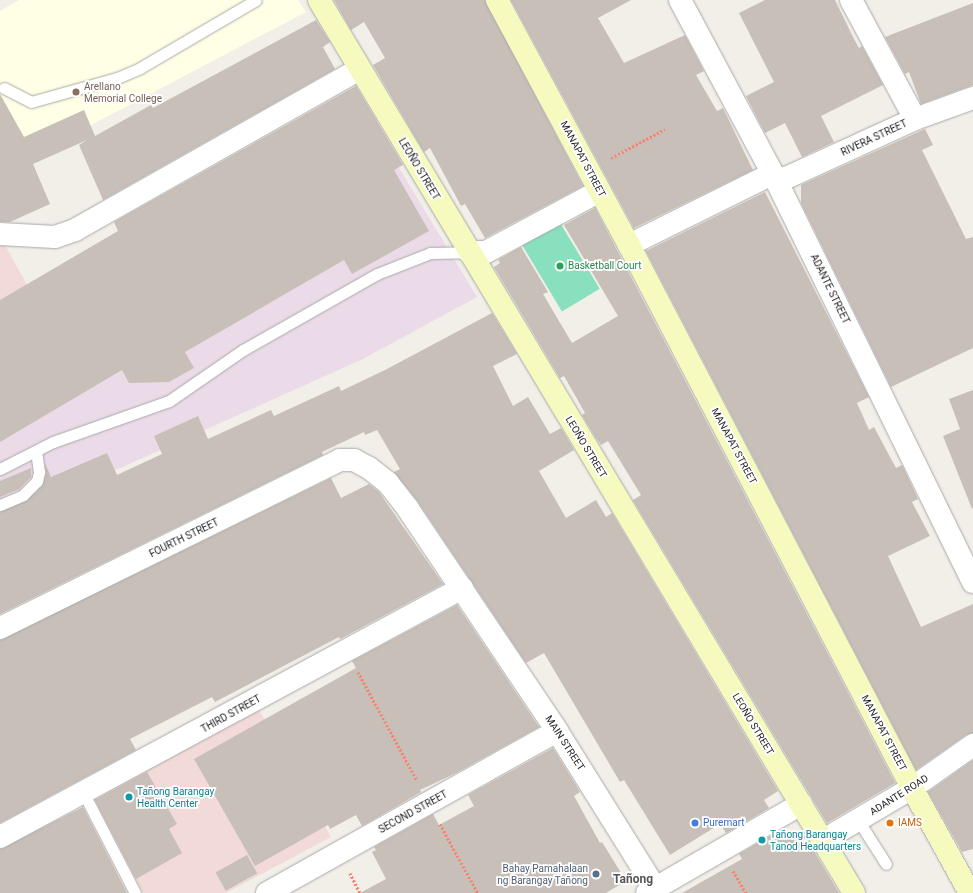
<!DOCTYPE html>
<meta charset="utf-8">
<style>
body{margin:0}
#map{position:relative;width:973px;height:893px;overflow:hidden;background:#f2efe9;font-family:Roboto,sans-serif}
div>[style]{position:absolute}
.commercial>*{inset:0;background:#f2dad9}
.industrial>*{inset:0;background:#ebdbe8}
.education>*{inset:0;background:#ffffe5}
.pitch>*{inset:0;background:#88e0be;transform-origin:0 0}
.building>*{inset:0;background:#c7bfb8;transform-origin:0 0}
.path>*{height:2.5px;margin-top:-1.25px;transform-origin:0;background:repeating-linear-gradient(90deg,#fa8072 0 2px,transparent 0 4px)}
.roads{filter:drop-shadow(0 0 1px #a9a9a9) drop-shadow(0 0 1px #a9a9a9)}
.service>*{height:11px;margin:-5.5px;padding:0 5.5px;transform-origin:5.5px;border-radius:5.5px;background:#fff}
.minor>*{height:22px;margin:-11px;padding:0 11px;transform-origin:11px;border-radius:11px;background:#fff}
.secondary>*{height:22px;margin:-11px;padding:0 11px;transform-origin:11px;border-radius:11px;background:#f7fabf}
.dots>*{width:11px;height:11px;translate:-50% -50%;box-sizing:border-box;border:2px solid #fff;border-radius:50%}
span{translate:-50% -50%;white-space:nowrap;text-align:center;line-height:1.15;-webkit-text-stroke:3.5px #fff;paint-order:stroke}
.education-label{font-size:10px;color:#785e54}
.left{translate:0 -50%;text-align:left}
.street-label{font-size:10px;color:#222}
.leisure-label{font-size:10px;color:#27864d}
.culture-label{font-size:10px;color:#0d838f}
.shop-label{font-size:10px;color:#366cbe}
.food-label{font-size:10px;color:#c56008}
.service-label{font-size:10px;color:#4e5e75}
.right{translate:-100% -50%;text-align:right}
.quarter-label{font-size:12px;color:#555;font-weight:700}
</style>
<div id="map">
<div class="commercial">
<div style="clip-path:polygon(0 236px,43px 314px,0 337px)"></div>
<div style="clip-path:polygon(258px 708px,331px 837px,226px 893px,143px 893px,91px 798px)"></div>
</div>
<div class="industrial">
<div style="clip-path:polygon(372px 123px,477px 297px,363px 359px,0 522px,0 337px)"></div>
</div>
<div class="education">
<div style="clip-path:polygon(19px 0,298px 0,306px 12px,0 173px,0 11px)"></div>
</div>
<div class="pitch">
<div style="left:559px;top:221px;width:79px;height:44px;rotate:59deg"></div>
</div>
<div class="building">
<div style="clip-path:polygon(334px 0,485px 0,583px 186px,485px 238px,465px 204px,461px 206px,430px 148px,424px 152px,373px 65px,385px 58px,364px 22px,351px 30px)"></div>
<div style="clip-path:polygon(511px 0,631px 0,598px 18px,624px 63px,685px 35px,704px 71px,696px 75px,717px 111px,723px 108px,753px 170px,634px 228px)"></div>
<div style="clip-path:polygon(765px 0,835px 0,854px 39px,859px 48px,862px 46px,883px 85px,821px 116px,834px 142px,802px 157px,785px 123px,765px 133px,746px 96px,774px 82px,739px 13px)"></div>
<div style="clip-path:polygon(973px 3px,973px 85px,921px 104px,909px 72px,905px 74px,885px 37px)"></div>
<div style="clip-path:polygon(316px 20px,330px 42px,323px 47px,335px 69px,103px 200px,79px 145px,87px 140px,33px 164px,50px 204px,10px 222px,0 222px,0 94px,24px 137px,84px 110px,95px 136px,151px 105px,153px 108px)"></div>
<div style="clip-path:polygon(356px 86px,403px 165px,394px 170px,429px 231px,352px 274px,344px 260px,185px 352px,194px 368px,169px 382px,129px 383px,122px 370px,0 442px,0 300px,118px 231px,114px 222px)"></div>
<div style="clip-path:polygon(925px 129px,933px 145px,922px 150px,966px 239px,973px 237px,973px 348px,891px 387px,801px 203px,801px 185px)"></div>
<div style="clip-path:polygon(765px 192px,869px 397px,857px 403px,869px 430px,874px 427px,896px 468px,902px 465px,918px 499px,912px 502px,930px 536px,888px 556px,921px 627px,973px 604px,973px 733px,966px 735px,916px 770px,646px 251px)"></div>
<div style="clip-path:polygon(595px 208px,895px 783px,827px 823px,633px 500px,641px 495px,608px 441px,601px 445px,596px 438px,582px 415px,585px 413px,564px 376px,560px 378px,494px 267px,500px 263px,498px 260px,521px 247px,548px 292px,543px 294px,572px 343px,618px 316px,564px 225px)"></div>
<div style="clip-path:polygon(492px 313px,517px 354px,493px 366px,513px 406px,528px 397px,550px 434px,561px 428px,574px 450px,539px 471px,566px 518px,596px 500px,606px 517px,612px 513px,778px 791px,764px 800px,769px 808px,726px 833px,720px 824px,670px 855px,624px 780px,620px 782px,544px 653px,526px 663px,418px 502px,394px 472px,400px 469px,377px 430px,365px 435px,364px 432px,322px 452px,323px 455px,0 614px,0 512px,26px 501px,42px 486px,46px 473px,45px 463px,51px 477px,107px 453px,117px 475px,162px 454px,154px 436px,198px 416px,208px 439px,271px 410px,274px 416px,339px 386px,341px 391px,387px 369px)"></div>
<div style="clip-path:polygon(973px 390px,973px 508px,972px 509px,943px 436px,960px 429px,949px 399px)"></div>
<div style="clip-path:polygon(31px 468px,31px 477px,19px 489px,0 497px,0 481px)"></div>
<div style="clip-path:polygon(331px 478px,341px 498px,369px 484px,379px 492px,443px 584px,340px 639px,339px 637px,215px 702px,212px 697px,130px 739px,136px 750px,0 823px,0 640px)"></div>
<div style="clip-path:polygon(457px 605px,539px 727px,456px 773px,420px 790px,421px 792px,362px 826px,356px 815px,330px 829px,328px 825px,255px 866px,194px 759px,356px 668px,352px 661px)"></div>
<div style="clip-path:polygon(553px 748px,580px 792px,574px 796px,600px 843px,602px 842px,626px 881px,606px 893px,360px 893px,386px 879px,372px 852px,376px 850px,374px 847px,433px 814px,439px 825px,474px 806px,468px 795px)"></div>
<div style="clip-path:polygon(973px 760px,973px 849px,962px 852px,928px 792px)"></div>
<div style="clip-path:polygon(147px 772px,177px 824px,169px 829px,182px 853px,136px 879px,95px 800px)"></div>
<div style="clip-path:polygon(83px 807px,127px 893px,0 893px,0 849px)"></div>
<div style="clip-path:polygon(782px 829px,788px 839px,802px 831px,839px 893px,682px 893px,742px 859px,739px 854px)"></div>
<div style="left:247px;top:855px;width:21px;height:36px;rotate:61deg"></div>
</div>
<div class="path">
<div style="left:611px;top:158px;width:61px;rotate:-28.2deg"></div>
<div style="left:358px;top:672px;width:123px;rotate:61.4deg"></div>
<div style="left:440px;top:824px;width:79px;rotate:61.2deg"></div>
<div style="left:733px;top:871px;width:26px;rotate:59deg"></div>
<div style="left:350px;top:873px;width:22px;rotate:63deg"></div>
</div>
<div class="roads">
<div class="service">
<div style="left:4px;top:88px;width:30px;rotate:27deg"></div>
<div style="left:31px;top:102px;width:89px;rotate:-15.6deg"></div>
<div style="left:117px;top:78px;width:25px;rotate:-23deg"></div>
<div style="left:140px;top:68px;width:134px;rotate:-30.4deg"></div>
<div style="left:0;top:469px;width:59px;rotate:-27deg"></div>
<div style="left:53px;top:442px;width:123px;rotate:-19.5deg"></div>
<div style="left:169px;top:401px;width:90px;rotate:-34.6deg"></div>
<div style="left:243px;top:350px;width:154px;rotate:-29.6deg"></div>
<div style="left:377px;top:274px;width:57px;rotate:-21.6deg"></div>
<div style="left:430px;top:253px;width:39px;rotate:-1deg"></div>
<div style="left:0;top:505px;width:25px;rotate:-23deg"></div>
<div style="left:23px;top:495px;width:20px;rotate:-45deg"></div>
<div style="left:37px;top:481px;width:9px;rotate:-77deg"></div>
<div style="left:39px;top:472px;width:21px;rotate:-98deg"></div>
<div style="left:84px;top:794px;width:111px;rotate:62.7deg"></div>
<div style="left:858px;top:820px;width:52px;rotate:57.5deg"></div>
</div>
<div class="minor">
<div style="left:680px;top:0;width:202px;rotate:61.9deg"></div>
<div style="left:775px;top:178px;width:450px;rotate:63.9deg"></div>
<div style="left:851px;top:0;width:135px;rotate:61.7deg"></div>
<div style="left:0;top:234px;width:55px;rotate:3.1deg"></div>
<div style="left:55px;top:237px;width:21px;rotate:-19deg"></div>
<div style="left:75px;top:230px;width:327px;rotate:-29.5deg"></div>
<div style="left:629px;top:245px;width:153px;rotate:-26.4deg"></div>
<div style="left:766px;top:177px;width:20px;rotate:3deg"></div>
<div style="left:786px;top:178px;width:142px;rotate:-24.6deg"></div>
<div style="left:915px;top:119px;width:62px;rotate:-19.9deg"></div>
<div style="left:469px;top:252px;width:17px"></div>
<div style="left:486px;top:252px;width:129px;rotate:-28.2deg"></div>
<div style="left:0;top:628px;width:379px;rotate:-26.3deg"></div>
<div style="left:340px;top:460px;width:14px"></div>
<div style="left:354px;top:460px;width:17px;rotate:28deg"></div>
<div style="left:369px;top:468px;width:24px;rotate:38deg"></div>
<div style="left:388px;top:483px;width:33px;rotate:52deg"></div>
<div style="left:408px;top:509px;width:267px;rotate:56.1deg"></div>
<div style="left:557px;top:731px;width:185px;rotate:58deg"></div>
<div style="left:0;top:837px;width:525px;rotate:-28.32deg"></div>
<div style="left:822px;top:841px;width:104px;rotate:-30.5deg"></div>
<div style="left:912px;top:788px;width:75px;rotate:-35.2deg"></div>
<div style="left:267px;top:893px;width:332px;rotate:-29.2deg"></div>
<div style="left:647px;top:893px;width:178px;rotate:-30deg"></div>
</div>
<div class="secondary">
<div style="left:319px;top:0;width:1041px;rotate:59.07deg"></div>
<div style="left:497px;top:0;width:278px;rotate:61.7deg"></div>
<div style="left:629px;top:245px;width:612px;rotate:62.47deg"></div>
<div style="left:912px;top:788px;width:120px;rotate:61.1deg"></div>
</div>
</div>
<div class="dots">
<div style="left:76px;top:92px;background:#8d6e63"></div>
<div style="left:560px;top:266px;background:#2e9e5b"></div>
<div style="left:129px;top:797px;background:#0f9aa8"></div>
<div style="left:695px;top:823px;background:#3f7fe0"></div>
<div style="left:890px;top:823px;background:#e8710a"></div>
<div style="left:762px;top:840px;background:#0f9aa8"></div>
<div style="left:596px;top:874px;background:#5c6f8a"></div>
</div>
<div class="education-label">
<span class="left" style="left:84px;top:92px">Arellano<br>Memorial College</span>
</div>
<div class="street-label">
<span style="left:874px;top:138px;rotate:-25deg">RIVERA STREET</span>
<span style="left:583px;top:159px;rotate:62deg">MANAPAT STREET</span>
<span style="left:419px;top:169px;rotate:59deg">LEOÑO STREET</span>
<span style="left:830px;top:289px;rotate:64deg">ADANTE STREET</span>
<span style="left:734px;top:446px;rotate:62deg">MANAPAT STREET</span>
<span style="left:586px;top:447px;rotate:59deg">LEOÑO STREET</span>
<span style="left:184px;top:538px;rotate:-26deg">FOURTH STREET</span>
<span style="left:231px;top:714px;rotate:-29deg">THIRD STREET</span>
<span style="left:753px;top:724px;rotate:59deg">LEOÑO STREET</span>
<span style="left:884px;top:733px;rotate:62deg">MANAPAT STREET</span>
<span style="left:565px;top:743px;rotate:57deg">MAIN STREET</span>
<span style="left:899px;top:795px;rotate:-32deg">ADANTE ROAD</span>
<span style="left:413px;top:812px;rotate:-29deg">SECOND STREET</span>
</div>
<div class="leisure-label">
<span class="left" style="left:568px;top:266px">Basketball Court</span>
</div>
<div class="culture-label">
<span class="left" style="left:137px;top:797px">Tañong Barangay<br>Health Center</span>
<span class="left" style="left:770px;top:840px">Tañong Barangay<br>Tanod Headquarters</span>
</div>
<div class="shop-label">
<span class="left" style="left:703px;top:823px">Puremart</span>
</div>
<div class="food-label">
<span class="left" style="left:898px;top:823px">IAMS</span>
</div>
<div class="service-label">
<span class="right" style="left:588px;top:874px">Bahay Pamahalaan<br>ng Barangay Tañong</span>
</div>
<div class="quarter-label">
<span style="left:633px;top:880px">Tañong</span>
</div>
</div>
